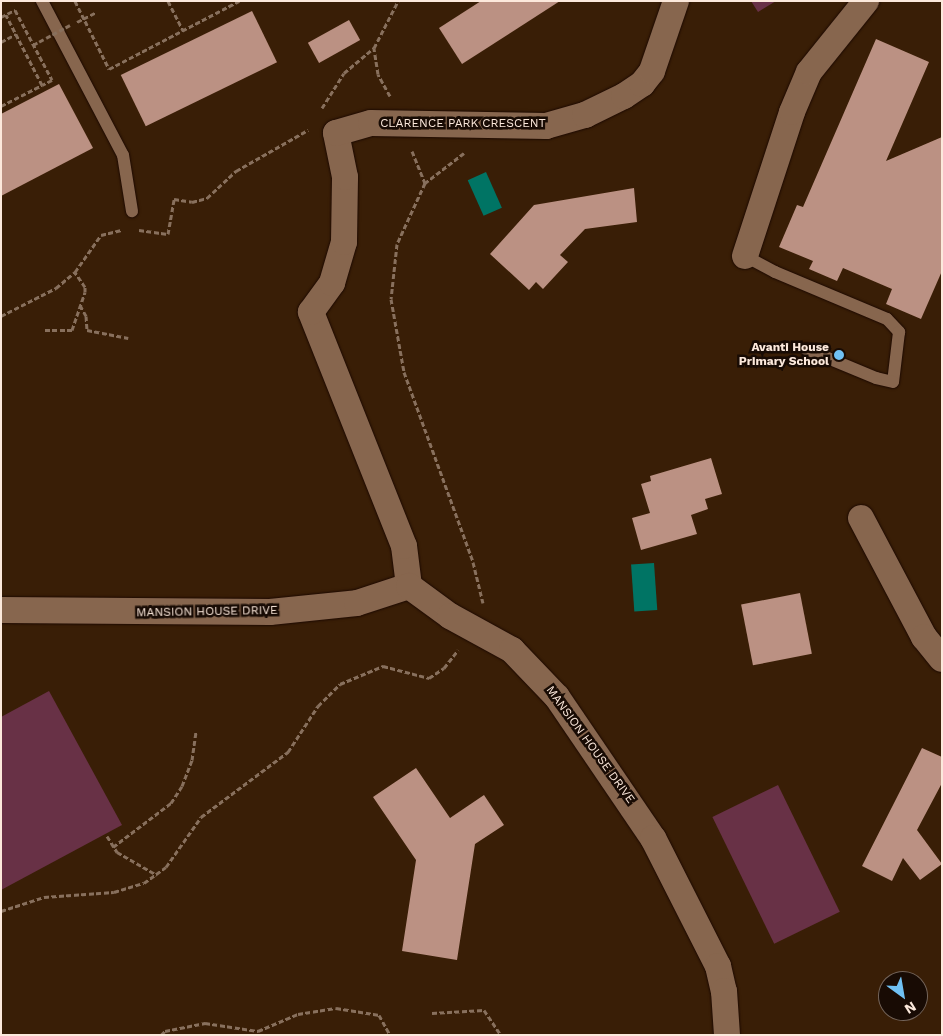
<!DOCTYPE html>
<style>
body{margin:0}
#map{position:relative;width:943px;height:1036px;overflow:hidden;background:#391e06;font-family:"Work Sans",sans-serif}
div>[style]{position:absolute}
.green>*{inset:0;background:#683146;transform-origin:0 0}
.water>*{inset:0;background:#007464;transform-origin:0 0}
.building>*{inset:0;background:#bb9183;transform-origin:0 0}
.path>*{height:3px;margin-top:-1.5px;transform-origin:0;background:repeating-linear-gradient(90deg,#88705d 0 5px,transparent 0 7.5px)}
.roads{filter:drop-shadow(0 0 1px #1c0900) drop-shadow(0 0 1px #1c0900)}
.lane>*{height:12px;margin:-6px;padding:0 6px;transform-origin:6px;border-radius:6px;background:#87664e}
.street>*{height:26px;margin:-13px;padding:0 13px;transform-origin:13px;border-radius:13px;background:#87664e}
.path-bridge>*{height:3px;margin-top:-1.5px;transform-origin:0;background:repeating-linear-gradient(90deg,#88705d 0 5px,transparent 0 7.5px)}
.dots>*{width:14px;height:14px;translate:-50% -50%;box-sizing:border-box;border:2px solid #180b04;border-radius:50%}
span{translate:-50% -50%;white-space:nowrap;text-align:center;line-height:1.15;-webkit-text-stroke:5px #180b04;paint-order:stroke}
.street-label{font-size:12px;color:#fce9dc}
.poi-label{font-size:12px;color:#fce9dc;font-weight:700}
.right{translate:-100% -50%;text-align:right}
.frame{position:absolute;inset:0;border:2px solid #fce9dc;pointer-events:none}
.north{position:absolute;left:878px;top:971px;width:50px;height:50px;box-sizing:border-box;background:#180b04;border:1px solid #73645a;border-radius:50%;rotate:148deg;font-size:14px;font-weight:700;line-height:20px;text-align:center;color:#fce9dc}
.north::after{content:'';display:block;margin:auto;width:18px;height:22px;background:#70c1f4;clip-path:polygon(50% 0,100% 100%,50% 72%,0 100%)}
</style>
<div id="map">
<div class="green">
<div style="clip-path:polygon(751px 1px,776px 1px,758px 12px)"></div>
<div style="clip-path:polygon(49px 691px,122px 825px,1px 890px,1px 717px)"></div>
<div style="left:778px;top:785px;width:141px;height:73px;rotate:64deg"></div>
</div>
<div class="water">
<div style="left:486px;top:172px;width:39px;height:20px;rotate:66deg"></div>
<div style="left:654px;top:563px;width:47px;height:23px;rotate:86deg"></div>
</div>
<div class="building">
<div style="clip-path:polygon(481px 1px,560px 1px,462px 64px,439px 28px)"></div>
<div style="left:252px;top:11px;width:57px;height:146px;rotate:64deg"></div>
<div style="left:349px;top:20px;width:23px;height:47px;rotate:61deg"></div>
<div style="clip-path:polygon(876px 39px,929px 62px,886px 161px,942px 137px,942px 271px,921px 319px,886px 304px,892px 289px,843px 268px,837px 281px,809px 269px,813px 261px,779px 247px,797px 205px,803px 207px)"></div>
<div style="clip-path:polygon(59px 84px,93px 148px,1px 196px,1px 114px)"></div>
<div style="clip-path:polygon(634px 188px,637px 222px,585px 229px,560px 255px,568px 262px,543px 289px,536px 282px,529px 290px,490px 254px,534px 205px)"></div>
<div style="clip-path:polygon(711px 458px,722px 494px,705px 499px,708px 509px,691px 515px,697px 534px,641px 550px,632px 518px,650px 513px,641px 484px,651px 481px,650px 476px)"></div>
<div style="left:800px;top:593px;width:62px;height:60px;rotate:79deg"></div>
<div style="clip-path:polygon(922px 748px,942px 757px,942px 783px,917px 830px,942px 864px,920px 880px,903px 858px,892px 881px,862px 866px)"></div>
<div style="clip-path:polygon(416px 768px,450px 818px,484px 795px,504px 825px,475px 844px,457px 960px,402px 951px,416px 860px,373px 797px)"></div>
</div>
<div class="path">
<div style="left:75px;top:1px;width:76px;rotate:63.4deg"></div>
<div style="left:109px;top:69px;width:147px;rotate:-27.6deg"></div>
<div style="left:168px;top:1px;width:33px;rotate:63deg"></div>
<div style="left:1px;top:17px;width:16px;rotate:-27deg"></div>
<div style="left:15px;top:10px;width:79px;rotate:62.1deg"></div>
<div style="left:52px;top:80px;width:11px;rotate:153deg"></div>
<div style="left:77px;top:22px;width:22px;rotate:-27deg"></div>
<div style="left:1px;top:42px;width:17px;rotate:-28deg"></div>
<div style="left:390px;top:96px;width:25px;rotate:-119deg"></div>
<div style="left:378px;top:74px;width:26px;rotate:-99deg"></div>
<div style="left:374px;top:48px;width:53px;rotate:-62.9deg"></div>
<div style="left:1px;top:106px;width:46px;rotate:-27.1deg"></div>
<div style="left:42px;top:85px;width:79px;rotate:-117.2deg"></div>
<div style="left:322px;top:108px;width:41px;rotate:-57.8deg"></div>
<div style="left:344px;top:73px;width:39px;rotate:-40deg"></div>
<div style="left:412px;top:151px;width:35px;rotate:68deg"></div>
<div style="left:464px;top:153px;width:49px;rotate:142.4deg"></div>
<div style="left:425px;top:183px;width:67px;rotate:114.7deg"></div>
<div style="left:397px;top:244px;width:55px;rotate:96.2deg"></div>
<div style="left:391px;top:299px;width:74px;rotate:79.9deg"></div>
<div style="left:404px;top:372px;width:202px;rotate:70deg"></div>
<div style="left:473px;top:562px;width:42px;rotate:76.3deg"></div>
<div style="left:139px;top:230px;width:29px;rotate:8deg"></div>
<div style="left:168px;top:234px;width:36px;rotate:-80deg"></div>
<div style="left:174px;top:199px;width:18px;rotate:9deg"></div>
<div style="left:192px;top:202px;width:16px;rotate:-15deg"></div>
<div style="left:207px;top:198px;width:40px;rotate:-43deg"></div>
<div style="left:236px;top:171px;width:83px;rotate:-29.7deg"></div>
<div style="left:80px;top:305px;width:13px;rotate:61deg"></div>
<div style="left:86px;top:316px;width:14px;rotate:86deg"></div>
<div style="left:87px;top:330px;width:42px;rotate:11deg"></div>
<div style="left:1px;top:316px;width:62px;rotate:-27deg"></div>
<div style="left:56px;top:288px;width:25px;rotate:-40deg"></div>
<div style="left:75px;top:272px;width:45px;rotate:-54.9deg"></div>
<div style="left:101px;top:235px;width:21px;rotate:-14deg"></div>
<div style="left:45px;top:330px;width:27px"></div>
<div style="left:72px;top:330px;width:40px;rotate:-71.1deg"></div>
<div style="left:85px;top:292px;width:5px;rotate:-90deg"></div>
<div style="left:85px;top:287px;width:18px;rotate:-124deg"></div>
<div style="left:107px;top:836px;width:19px;rotate:58deg"></div>
<div style="left:117px;top:852px;width:46px;rotate:29.9deg"></div>
<div style="left:113px;top:847px;width:73px;rotate:-37.2deg"></div>
<div style="left:171px;top:803px;width:20px;rotate:-57deg"></div>
<div style="left:182px;top:786px;width:28px;rotate:-69deg"></div>
<div style="left:192px;top:760px;width:29px;rotate:-82deg"></div>
<div style="left:1px;top:911px;width:45px;rotate:-18deg"></div>
<div style="left:44px;top:897px;width:70px;rotate:-4.1deg"></div>
<div style="left:114px;top:892px;width:31px;rotate:-17deg"></div>
<div style="left:144px;top:883px;width:27px;rotate:-36deg"></div>
<div style="left:166px;top:867px;width:61px;rotate:-55deg"></div>
<div style="left:201px;top:817px;width:109px;rotate:-36.8deg"></div>
<div style="left:288px;top:752px;width:55px;rotate:-56.9deg"></div>
<div style="left:318px;top:706px;width:31px;rotate:-45deg"></div>
<div style="left:340px;top:684px;width:47px;rotate:-22.7deg"></div>
<div style="left:383px;top:666px;width:48px;rotate:14.6deg"></div>
<div style="left:429px;top:678px;width:18px;rotate:-34deg"></div>
<div style="left:444px;top:668px;width:23px;rotate:-52deg"></div>
<div style="left:432px;top:1013px;width:52px;rotate:-3.3deg"></div>
<div style="left:484px;top:1010px;width:30px;rotate:56deg"></div>
<div style="left:161px;top:1035px;width:6px;rotate:-45deg"></div>
<div style="left:165px;top:1031px;width:41px;rotate:-11.3deg"></div>
<div style="left:205px;top:1023px;width:54px;rotate:8.6deg"></div>
<div style="left:258px;top:1031px;width:43px;rotate:-23deg"></div>
<div style="left:298px;top:1014px;width:38px;rotate:-9deg"></div>
<div style="left:336px;top:1008px;width:44px;rotate:9.2deg"></div>
<div style="left:379px;top:1015px;width:23px;rotate:61deg"></div>
</div>
<div class="roads">
<div class="lane">
<div style="left:42px;top:1px;width:174px;rotate:62.3deg"></div>
<div style="left:123px;top:155px;width:57px;rotate:80.9deg"></div>
<div style="left:745px;top:256px;width:34px;rotate:28deg"></div>
<div style="left:775px;top:272px;width:121px;rotate:22.8deg"></div>
<div style="left:887px;top:319px;width:18px;rotate:47deg"></div>
<div style="left:899px;top:332px;width:50px;rotate:96.8deg"></div>
<div style="left:893px;top:382px;width:17px;rotate:-167deg"></div>
<div style="left:876px;top:378px;width:76px;rotate:-157.5deg"></div>
</div>
<div class="street">
<div style="left:745px;top:256px;width:151px;rotate:-71.9deg"></div>
<div style="left:792px;top:112px;width:43px;rotate:-67deg"></div>
<div style="left:809px;top:72px;width:91px;rotate:-51.2deg"></div>
<div style="left:861px;top:518px;width:135px;rotate:62.1deg"></div>
<div style="left:924px;top:637px;width:28px;rotate:51deg"></div>
<div style="left:409px;top:586px;width:40px;rotate:-97.1deg"></div>
<div style="left:404px;top:546px;width:252px;rotate:-111.7deg"></div>
<div style="left:311px;top:312px;width:36px;rotate:-54deg"></div>
<div style="left:332px;top:283px;width:43px;rotate:-73.7deg"></div>
<div style="left:344px;top:242px;width:65px;rotate:-89.1deg"></div>
<div style="left:345px;top:177px;width:45px;rotate:-101.6deg"></div>
<div style="left:336px;top:133px;width:36px;rotate:-16deg"></div>
<div style="left:371px;top:123px;width:175px;rotate:1deg"></div>
<div style="left:546px;top:126px;width:41px;rotate:-15.8deg"></div>
<div style="left:585px;top:115px;width:43px;rotate:-26deg"></div>
<div style="left:624px;top:96px;width:22px;rotate:-34deg"></div>
<div style="left:642px;top:84px;width:16px;rotate:-52deg"></div>
<div style="left:652px;top:71px;width:74px;rotate:-71.1deg"></div>
<div style="left:1px;top:610px;width:269px;rotate:0.4deg"></div>
<div style="left:270px;top:612px;width:87px;rotate:-5.9deg"></div>
<div style="left:357px;top:603px;width:55px;rotate:-18.1deg"></div>
<div style="left:409px;top:586px;width:51px;rotate:36.2deg"></div>
<div style="left:450px;top:616px;width:71px;rotate:28.7deg"></div>
<div style="left:512px;top:650px;width:65px;rotate:46.2deg"></div>
<div style="left:557px;top:697px;width:171px;rotate:55.8deg"></div>
<div style="left:653px;top:838px;width:144px;rotate:63.1deg"></div>
<div style="left:718px;top:966px;width:26px;rotate:77deg"></div>
<div style="left:724px;top:991px;width:44px;rotate:86.1deg"></div>
</div>
</div>
<div class="path-bridge">
<div style="left:33px;top:45px;width:44px;rotate:-28.3deg"></div>
</div>
<div class="dots">
<div style="left:839px;top:355px;background:#70c1f4"></div>
</div>
<div class="street-label">
<span style="left:463px;top:124px">CLARENCE PARK CRESCENT</span>
<span style="left:207px;top:612px;rotate:-1deg">MANSION HOUSE DRIVE</span>
<span style="left:590px;top:745px;rotate:54deg">MANSION HOUSE DRIVE</span>
</div>
<div class="poi-label">
<span class="right" style="left:829px;top:355px">Avanti House<br>Primary School</span>
</div>
<div class="frame"></div>
<div class="north">N</div>
</div>
